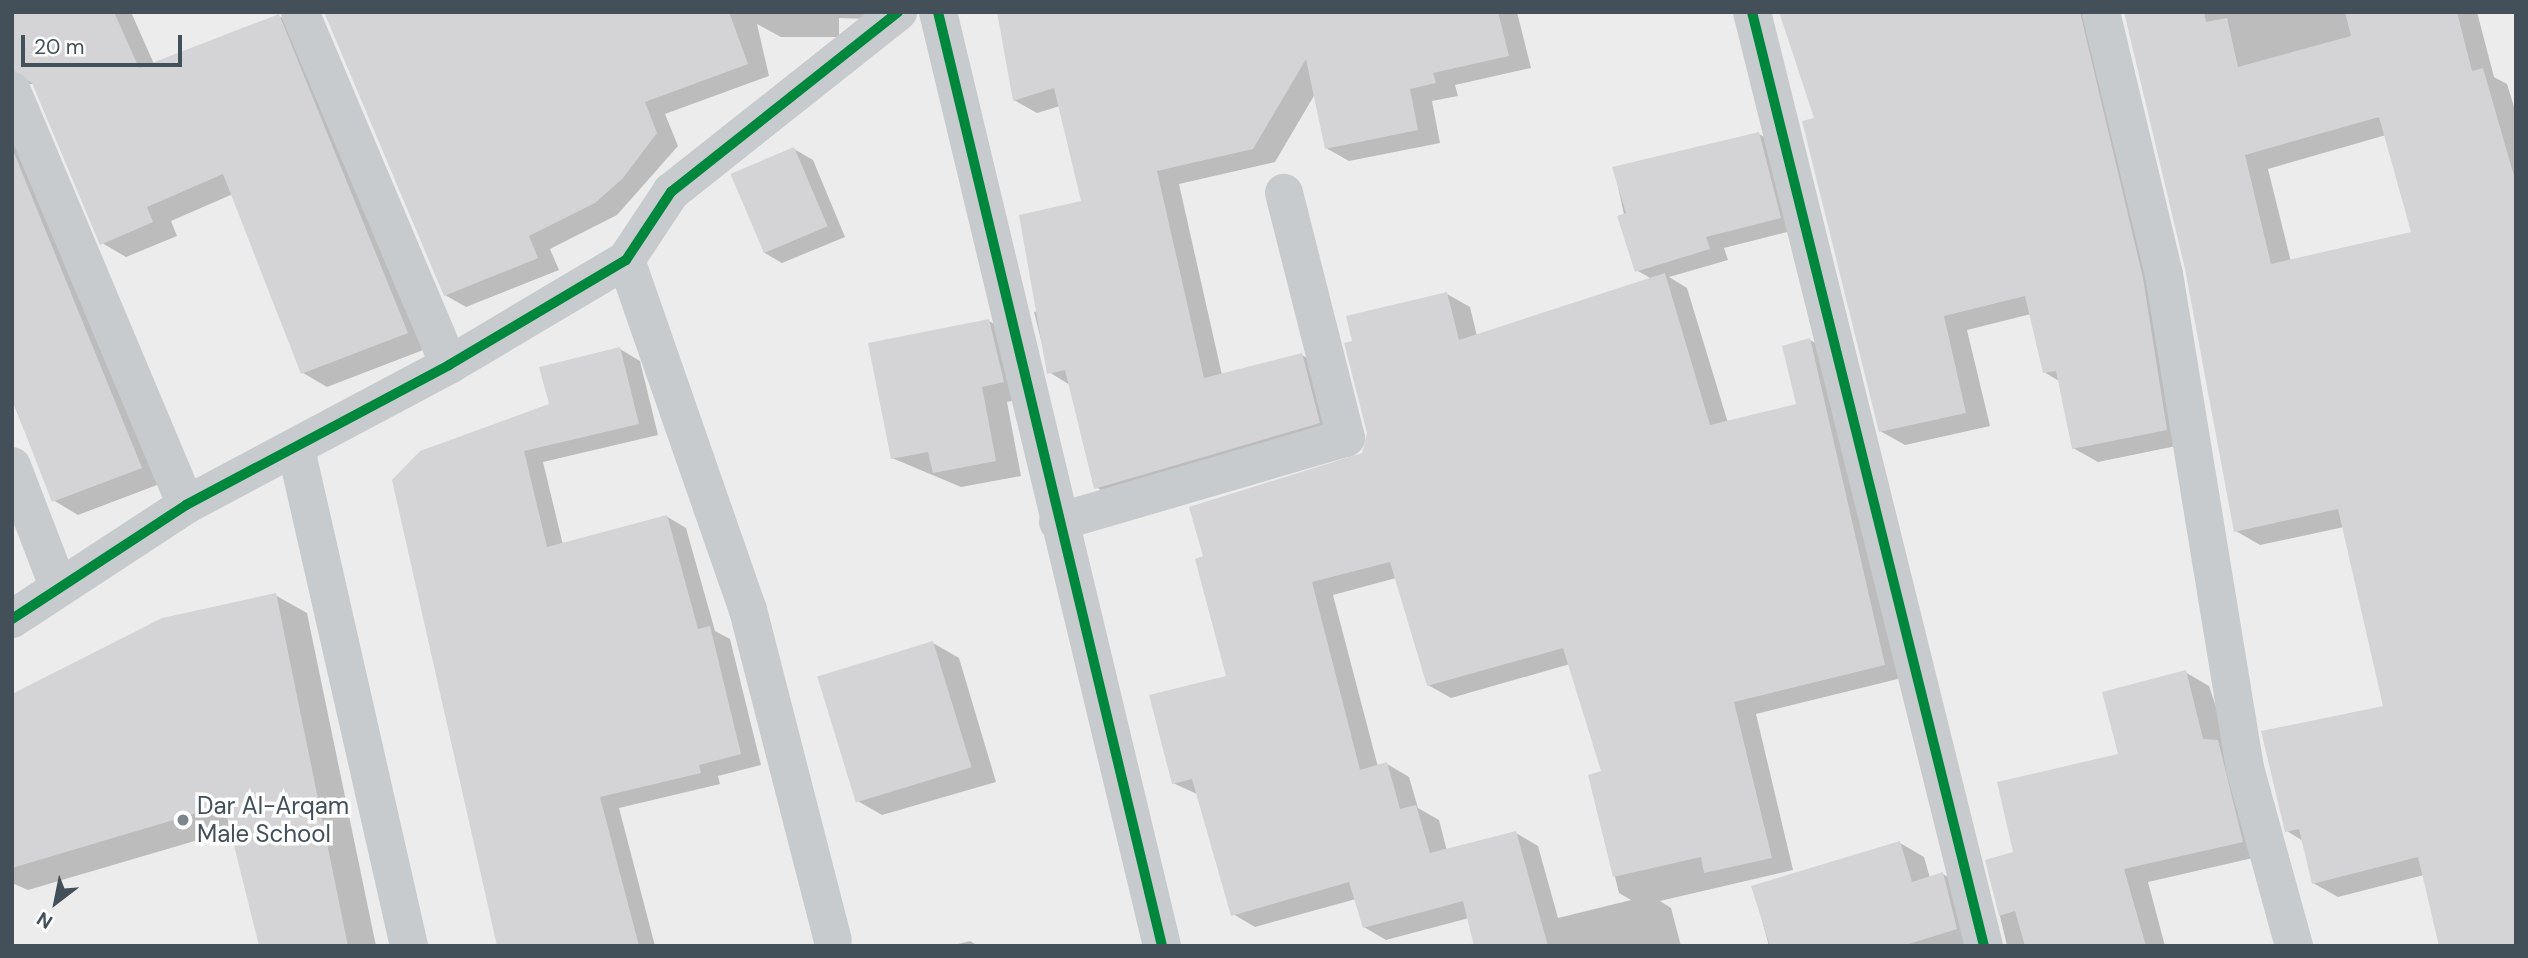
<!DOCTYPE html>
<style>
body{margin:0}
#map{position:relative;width:2528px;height:958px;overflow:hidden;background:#edecec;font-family:"DM Sans",sans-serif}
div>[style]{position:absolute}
.shadow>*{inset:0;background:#0003}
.building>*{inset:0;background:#d4d4d7;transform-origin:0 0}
.minor>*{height:38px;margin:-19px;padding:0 19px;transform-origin:19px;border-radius:19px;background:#c8cbcd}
.cycleway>*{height:10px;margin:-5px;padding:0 5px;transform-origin:5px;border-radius:5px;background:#00873e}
.dots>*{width:19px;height:19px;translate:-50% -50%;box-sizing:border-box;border:4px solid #fff;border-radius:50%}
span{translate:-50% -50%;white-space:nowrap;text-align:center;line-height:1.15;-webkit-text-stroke:7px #fff;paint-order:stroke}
.poi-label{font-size:24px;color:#434f59}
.left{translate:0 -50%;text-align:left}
.frame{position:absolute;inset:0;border:14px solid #434f59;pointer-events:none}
.north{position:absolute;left:21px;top:867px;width:70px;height:70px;-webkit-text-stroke:5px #fff;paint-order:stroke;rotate:212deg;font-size:19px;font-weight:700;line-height:28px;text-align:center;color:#434f59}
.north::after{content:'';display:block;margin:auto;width:24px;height:32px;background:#434f59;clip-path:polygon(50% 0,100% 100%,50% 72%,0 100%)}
.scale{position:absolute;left:21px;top:35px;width:161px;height:32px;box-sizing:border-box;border:4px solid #434f59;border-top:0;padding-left:9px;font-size:21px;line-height:24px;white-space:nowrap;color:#434f59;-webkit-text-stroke:5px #fff;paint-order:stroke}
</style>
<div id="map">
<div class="shadow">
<div style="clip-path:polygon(12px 12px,131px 12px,154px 64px,279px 16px,303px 30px,431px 347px,327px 387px,303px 373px,233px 194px,171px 221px,177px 236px,126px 257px,102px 243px,34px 84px,28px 84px,165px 482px,78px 515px,53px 500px,12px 400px)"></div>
<div style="clip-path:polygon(325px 12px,866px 12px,866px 19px,839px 18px,839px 37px,781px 37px,757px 24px,769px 76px,665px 114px,678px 146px,617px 215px,550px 249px,559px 270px,466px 307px,445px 295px)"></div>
<div style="clip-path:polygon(999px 12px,1517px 12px,1531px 68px,1455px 85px,1458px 96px,1432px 101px,1440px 143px,1349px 161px,1326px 148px,1315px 94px,1275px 162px,1179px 184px,1222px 375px,1302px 355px,1324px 368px,1341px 436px,1119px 501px,1096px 487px,1070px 385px,1049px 372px,1034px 312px,1043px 310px,1083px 202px,1060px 106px,1037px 113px,1014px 100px)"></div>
<div style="clip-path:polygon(1780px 12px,2110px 12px,2191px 443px,2098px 462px,2073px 448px,2059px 381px,2044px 372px,2031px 314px,1967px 330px,1990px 426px,1905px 445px,1880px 431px,1817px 119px)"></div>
<div style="clip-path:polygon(evenodd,2125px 12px,2477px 12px,2494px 77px,2507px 84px,2516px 113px,2516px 946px,2424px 875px,2338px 897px,2313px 883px,2303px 841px,2287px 831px,2386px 708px,2344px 527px,2260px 545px,2236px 531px,2187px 269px,2125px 12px,2386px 135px,2413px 234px,2291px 262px,2268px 169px,2386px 135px)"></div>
<div style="clip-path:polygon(evenodd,1759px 134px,1778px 145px,1799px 229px,1724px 248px,1728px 260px,1669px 277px,1687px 288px,1728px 423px,1798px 406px,1810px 340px,1833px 353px,1906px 677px,1756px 714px,1793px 870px,1660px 901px,1671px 908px,1681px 946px,1476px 946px,1469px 918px,1386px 940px,1364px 927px,1356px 899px,1255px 927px,1233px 914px,1199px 795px,1173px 783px,1228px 677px,1363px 454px,1447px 294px,1470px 307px,1477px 336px,1652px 279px,1636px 270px,1614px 168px,1759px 134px,1396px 578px,1428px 685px,1451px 698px,1570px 664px,1603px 773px,1590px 776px,1619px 893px,1631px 900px,1558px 918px,1538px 846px,1516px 833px,1447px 851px,1439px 820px,1418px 808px,1409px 777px,1387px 764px,1378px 767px,1333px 595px,1396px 578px)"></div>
<div style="clip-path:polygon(794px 149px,813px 160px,845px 237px,782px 263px,763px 252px)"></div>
<div style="clip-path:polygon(989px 321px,1015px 336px,1030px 397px,1007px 402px,1021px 476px,961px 487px,892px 458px)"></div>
<div style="clip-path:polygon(620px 349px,640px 361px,658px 435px,543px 462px,563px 545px,666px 516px,686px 528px,715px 631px,730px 639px,761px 765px,718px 776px,720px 784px,619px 808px,655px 946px,501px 946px,394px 481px,551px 405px)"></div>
<div style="clip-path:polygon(275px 595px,307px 613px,376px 946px,261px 946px,232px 830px,28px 890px,12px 883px,12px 696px)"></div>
<div style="clip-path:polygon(933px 643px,959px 658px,996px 782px,882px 815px,856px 800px)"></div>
<div style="clip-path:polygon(2185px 672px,2209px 686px,2266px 855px,2148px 882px,2165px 946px,2007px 946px,1987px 861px,2015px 853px,2120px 755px)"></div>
<div style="clip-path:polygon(1900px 843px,1924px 857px,1930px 878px,1943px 874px,1967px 888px,1981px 946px,1769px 946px,1753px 887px)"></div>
<div style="clip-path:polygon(970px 941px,978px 946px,950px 946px)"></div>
</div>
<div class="building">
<div style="clip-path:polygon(12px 12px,114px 12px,139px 68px,279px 14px,408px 333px,301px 374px,223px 174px,147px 207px,153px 222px,100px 245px,32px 83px,12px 70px)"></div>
<div style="clip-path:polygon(324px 12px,729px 12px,748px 64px,645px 102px,657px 133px,623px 178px,595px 203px,529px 236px,538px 258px,444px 296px)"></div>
<div style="clip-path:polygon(997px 12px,1498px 12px,1509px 56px,1433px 73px,1436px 83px,1410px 89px,1418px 130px,1325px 149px,1306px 59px,1253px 149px,1157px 171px,1204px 378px,1302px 353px,1320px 423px,1094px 489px,1065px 370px,1047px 374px,1019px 215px,1081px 201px,1054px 88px,1013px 101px)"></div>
<div style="clip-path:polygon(1779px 12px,2080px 12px,2143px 278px,2167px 430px,2072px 449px,2056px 371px,2043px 373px,2025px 296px,1944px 316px,1966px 413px,1879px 432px,1802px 121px,1814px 118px)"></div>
<div style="clip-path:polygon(evenodd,2124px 12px,2204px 12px,2206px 22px,2227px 18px,2238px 67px,2351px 36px,2345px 12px,2457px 12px,2472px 71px,2483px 68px,2516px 183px,2516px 946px,2439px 946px,2418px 857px,2312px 884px,2299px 829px,2285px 832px,2261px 731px,2383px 706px,2338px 509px,2234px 532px,2185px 269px,2124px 12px,2379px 117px,2411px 232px,2271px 264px,2245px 155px,2379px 117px)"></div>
<div style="clip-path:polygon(1759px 132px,1781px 218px,1706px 237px,1710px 249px,1635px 272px,1617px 216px,1626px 213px,1612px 167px)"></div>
<div style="left:794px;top:147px;width:86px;height:69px;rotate:67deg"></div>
<div style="clip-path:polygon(12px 148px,142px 468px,52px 502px,12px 399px)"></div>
<div style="clip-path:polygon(1665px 273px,1710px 425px,1796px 404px,1782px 346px,1810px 338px,1885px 665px,1734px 702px,1772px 858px,1704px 873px,1701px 857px,1613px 877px,1588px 775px,1601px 771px,1563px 648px,1427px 686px,1390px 562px,1312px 582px,1360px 770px,1387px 762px,1400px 809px,1416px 805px,1430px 853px,1516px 831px,1548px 946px,1474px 946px,1463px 901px,1363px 928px,1349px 882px,1231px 916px,1192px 779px,1172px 784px,1149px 695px,1226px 676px,1195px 559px,1203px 556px,1189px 507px,1362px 453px,1367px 433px,1344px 343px,1352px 341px,1346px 316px,1447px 292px,1459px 340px)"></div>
<div style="clip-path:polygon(989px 319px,1004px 382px,982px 387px,996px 461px,933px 473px,928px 452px,891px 459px,868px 343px)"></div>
<div style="clip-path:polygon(620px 347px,639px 424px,524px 451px,547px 547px,667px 515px,698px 629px,710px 626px,741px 754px,699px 765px,701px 773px,600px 797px,639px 946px,497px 946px,392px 480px,420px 451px,549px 404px,539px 367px)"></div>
<div style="clip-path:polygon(276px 593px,348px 946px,259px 946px,224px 805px,12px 868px,12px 694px,162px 618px)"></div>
<div style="left:933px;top:641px;width:132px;height:121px;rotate:73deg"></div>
<div style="clip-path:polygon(2186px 670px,2203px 739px,2218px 740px,2243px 842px,2124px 869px,2146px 946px,2025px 946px,2015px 911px,1999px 916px,1985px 860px,2013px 852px,1997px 782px,2118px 754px,2102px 692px)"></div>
<div style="clip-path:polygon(1900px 841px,1912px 882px,1943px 872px,1957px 929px,1902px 946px,1770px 946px,1751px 886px)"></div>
</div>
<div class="minor">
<div style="left:300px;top:12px;width:383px;rotate:67.1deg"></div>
<div style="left:938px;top:12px;width:960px;rotate:76.51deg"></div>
<div style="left:1752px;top:12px;width:962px;rotate:76.05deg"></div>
<div style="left:2101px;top:12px;width:269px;rotate:76.5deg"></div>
<div style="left:2164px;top:274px;width:501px;rotate:80.69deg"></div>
<div style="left:2245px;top:768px;width:185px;rotate:74.6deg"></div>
<div style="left:12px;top:91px;width:449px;rotate:67.2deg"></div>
<div style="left:626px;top:260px;width:371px;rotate:70.8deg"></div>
<div style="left:748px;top:610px;width:341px;rotate:75.6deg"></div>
<div style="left:296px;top:449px;width:510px;rotate:77.19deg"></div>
<div style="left:12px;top:466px;width:129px;rotate:69deg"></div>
<div style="left:1058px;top:522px;width:300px;rotate:-16.3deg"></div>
<div style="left:1346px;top:438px;width:253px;rotate:-104.2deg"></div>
<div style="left:12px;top:619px;width:208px;rotate:-33.2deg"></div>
<div style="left:186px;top:505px;width:298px;rotate:-28deg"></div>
<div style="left:449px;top:365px;width:206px;rotate:-30.7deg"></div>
<div style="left:626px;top:260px;width:82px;rotate:-56.5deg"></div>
<div style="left:671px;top:192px;width:290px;rotate:-38.4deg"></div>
</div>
<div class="cycleway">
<div style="left:938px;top:12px;width:960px;rotate:76.51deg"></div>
<div style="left:1752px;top:12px;width:962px;rotate:76.05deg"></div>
<div style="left:12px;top:619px;width:208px;rotate:-33.2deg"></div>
<div style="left:186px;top:505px;width:298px;rotate:-28deg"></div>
<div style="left:449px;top:365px;width:206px;rotate:-30.7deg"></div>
<div style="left:626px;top:260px;width:82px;rotate:-56.5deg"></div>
<div style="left:671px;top:192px;width:290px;rotate:-38.4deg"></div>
</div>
<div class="dots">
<div style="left:183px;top:820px;background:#7e868c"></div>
</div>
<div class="poi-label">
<span class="left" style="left:197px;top:820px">Dar Al-Arqam<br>Male School</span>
</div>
<div class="frame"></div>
<div class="north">N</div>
<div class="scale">20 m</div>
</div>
